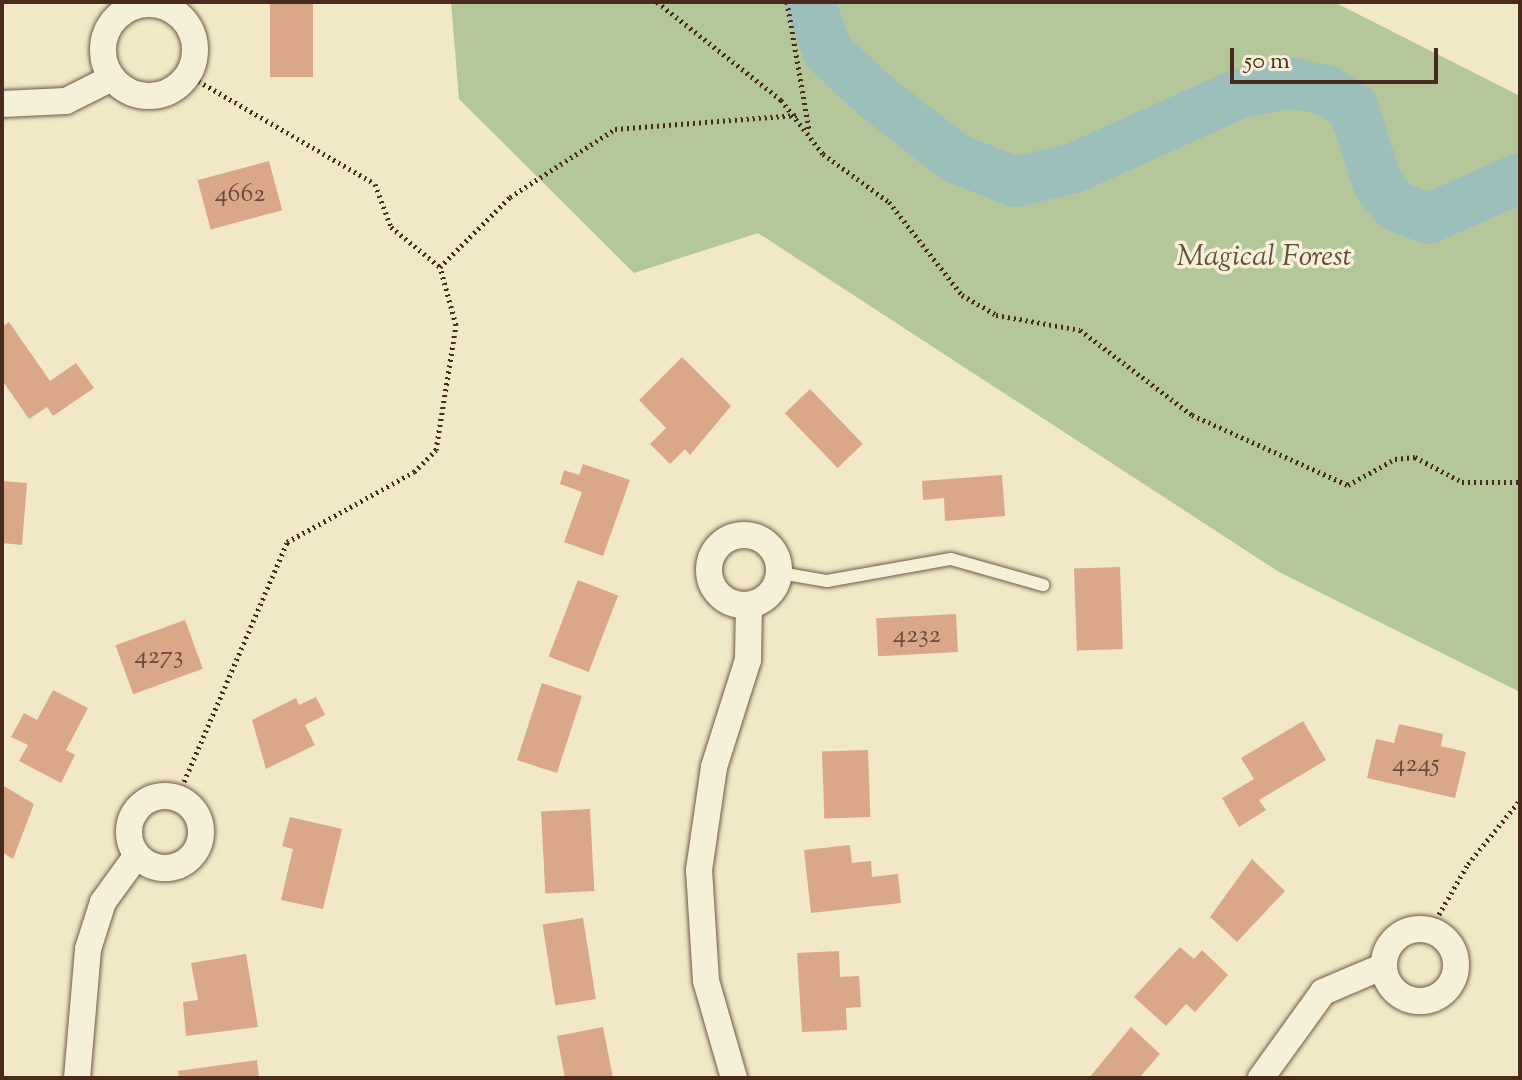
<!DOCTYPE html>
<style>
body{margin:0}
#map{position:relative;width:1522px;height:1080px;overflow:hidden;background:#f1e8c7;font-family:"Sorts Mill Goudy",serif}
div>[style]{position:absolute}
.green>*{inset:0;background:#b3c79a}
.river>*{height:50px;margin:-25px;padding:0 25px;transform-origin:25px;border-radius:25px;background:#9cbfbb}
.building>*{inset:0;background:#daa789;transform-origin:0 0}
.path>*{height:5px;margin-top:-2.5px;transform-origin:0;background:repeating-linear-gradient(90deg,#482a1f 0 2px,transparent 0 6px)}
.roads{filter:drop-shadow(0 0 2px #725a49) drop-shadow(0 0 2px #725a49)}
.lane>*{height:12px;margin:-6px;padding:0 6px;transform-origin:6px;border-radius:6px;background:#f6f0db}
.street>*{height:26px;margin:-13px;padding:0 13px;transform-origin:13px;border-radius:13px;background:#f6f0db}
.street>.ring{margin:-13px;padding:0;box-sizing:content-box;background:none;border:26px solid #f6f0db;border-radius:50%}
span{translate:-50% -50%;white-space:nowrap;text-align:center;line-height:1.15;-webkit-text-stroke:7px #f6f0db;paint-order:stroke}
.number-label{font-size:26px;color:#6c493a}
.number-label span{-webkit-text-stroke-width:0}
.park-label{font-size:30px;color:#63513e;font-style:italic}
.frame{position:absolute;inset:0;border:4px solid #482a1f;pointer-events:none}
.scale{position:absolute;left:1230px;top:48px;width:208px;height:36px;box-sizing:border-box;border:4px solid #482a1f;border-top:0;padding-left:10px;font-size:24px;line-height:28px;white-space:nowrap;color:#482a1f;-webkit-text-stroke:6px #f6f0db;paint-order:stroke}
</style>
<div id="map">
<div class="green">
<div style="clip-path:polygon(451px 2px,1334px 2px,1520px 96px,1520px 692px,1279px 572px,758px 233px,634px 273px,459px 99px)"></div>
</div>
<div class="river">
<div style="left:810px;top:2px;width:53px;rotate:70.2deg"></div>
<div style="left:828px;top:52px;width:69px;rotate:42.7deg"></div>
<div style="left:879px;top:99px;width:96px;rotate:37.8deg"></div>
<div style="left:955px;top:158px;width:65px;rotate:21.8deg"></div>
<div style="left:1015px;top:182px;width:61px;rotate:-13.3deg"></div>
<div style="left:1074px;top:168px;width:180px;rotate:-24.3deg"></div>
<div style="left:1238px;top:94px;width:55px;rotate:-11.5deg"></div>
<div style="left:1292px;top:83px;width:35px;rotate:12deg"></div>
<div style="left:1326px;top:90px;width:32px;rotate:32deg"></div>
<div style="left:1353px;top:107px;width:82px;rotate:72.2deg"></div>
<div style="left:1378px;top:185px;width:28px;rotate:49deg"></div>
<div style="left:1396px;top:206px;width:35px;rotate:22deg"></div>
<div style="left:1428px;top:219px;width:101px;rotate:-24deg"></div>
</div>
<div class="building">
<div style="left:270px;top:2px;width:43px;height:75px"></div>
<div style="left:269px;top:161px;width:51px;height:74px;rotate:75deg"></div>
<div style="clip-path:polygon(9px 322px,50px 381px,76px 363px,94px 388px,53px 416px,47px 407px,29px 419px,2px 380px,2px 327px)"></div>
<div style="clip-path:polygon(682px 357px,731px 406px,690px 455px,685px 449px,670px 464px,650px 444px,666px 428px,639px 400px)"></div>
<div style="left:810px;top:389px;width:76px;height:35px;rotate:46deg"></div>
<div style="clip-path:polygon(583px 464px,630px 480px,603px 556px,564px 542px,582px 492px,560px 484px,564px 470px,579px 475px)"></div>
<div style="clip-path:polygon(1002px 475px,1005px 516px,945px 521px,944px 498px,923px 500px,922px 481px)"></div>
<div style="clip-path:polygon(2px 481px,27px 483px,22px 545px,2px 543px)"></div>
<div style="left:1120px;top:567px;width:82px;height:46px;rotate:88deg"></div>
<div style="left:578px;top:580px;width:43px;height:82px;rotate:21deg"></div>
<div style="left:956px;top:614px;width:38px;height:80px;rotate:87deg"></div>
<div style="left:185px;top:620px;width:52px;height:74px;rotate:70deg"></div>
<div style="left:542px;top:683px;width:42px;height:81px;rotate:18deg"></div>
<div style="clip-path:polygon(53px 690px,88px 708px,66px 750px,75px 755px,61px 783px,19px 761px,28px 745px,11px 737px,24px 713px,37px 720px)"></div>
<div style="clip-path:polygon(316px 697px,325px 715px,305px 725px,315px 745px,266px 769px,252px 720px,296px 698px,299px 705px)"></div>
<div style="clip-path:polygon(1303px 721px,1326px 760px,1259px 800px,1266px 810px,1239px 827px,1222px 798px,1254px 779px,1241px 758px)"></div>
<div style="clip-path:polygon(1399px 724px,1443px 734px,1441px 746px,1466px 752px,1455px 798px,1367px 778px,1376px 739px,1394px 743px)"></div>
<div style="left:868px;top:750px;width:67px;height:46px;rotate:88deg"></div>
<div style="clip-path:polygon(2px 785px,34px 804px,13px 859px,2px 852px)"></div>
<div style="left:590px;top:809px;width:82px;height:49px;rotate:87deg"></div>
<div style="clip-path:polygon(290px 817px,342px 829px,323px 909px,281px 900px,293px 849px,282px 846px)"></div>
<div style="clip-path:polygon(850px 845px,852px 863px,871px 861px,872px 877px,898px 874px,901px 903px,811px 913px,804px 850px)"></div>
<div style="clip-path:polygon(1252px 859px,1285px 891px,1237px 942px,1210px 917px)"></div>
<div style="left:583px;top:918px;width:82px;height:41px;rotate:81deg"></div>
<div style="clip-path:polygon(1180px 947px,1194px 959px,1202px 950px,1228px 975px,1195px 1012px,1186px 1004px,1166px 1026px,1134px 997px)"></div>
<div style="clip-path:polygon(839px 951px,840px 977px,859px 976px,861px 1007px,846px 1008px,847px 1030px,802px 1032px,797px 953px)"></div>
<div style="clip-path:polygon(246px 954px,258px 1027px,186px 1036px,183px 1002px,198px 1000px,191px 963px)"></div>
<div style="clip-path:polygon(603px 1027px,613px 1078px,565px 1078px,557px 1036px)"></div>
<div style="clip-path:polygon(1131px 1027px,1160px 1054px,1139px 1078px,1089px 1078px)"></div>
<div style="clip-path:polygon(257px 1060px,259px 1078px,179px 1078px,178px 1071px)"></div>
</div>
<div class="path">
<div style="left:657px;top:2px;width:158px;rotate:38.3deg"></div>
<div style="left:781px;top:100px;width:68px;rotate:52.1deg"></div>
<div style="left:823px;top:154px;width:82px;rotate:36deg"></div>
<div style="left:889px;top:202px;width:118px;rotate:51.9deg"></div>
<div style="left:962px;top:295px;width:39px;rotate:30deg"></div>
<div style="left:996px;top:315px;width:85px;rotate:10.1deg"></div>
<div style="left:1080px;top:330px;width:141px;rotate:37.2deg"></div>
<div style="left:1192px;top:415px;width:171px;rotate:24.2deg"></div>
<div style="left:1348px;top:485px;width:54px;rotate:-29deg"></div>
<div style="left:1395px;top:459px;width:20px;rotate:-6deg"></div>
<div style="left:1415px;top:457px;width:53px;rotate:28deg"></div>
<div style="left:1462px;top:482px;width:58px"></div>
<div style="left:787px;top:2px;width:129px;rotate:80.2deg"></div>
<div style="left:188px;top:75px;width:216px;rotate:30.2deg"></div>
<div style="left:375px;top:184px;width:46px;rotate:69.6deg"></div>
<div style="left:391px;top:227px;width:63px;rotate:39.2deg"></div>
<div style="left:177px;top:798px;width:279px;rotate:-66.7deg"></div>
<div style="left:287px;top:542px;width:145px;rotate:-28.9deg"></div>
<div style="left:414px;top:472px;width:31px;rotate:-45deg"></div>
<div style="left:436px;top:450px;width:127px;rotate:-80.9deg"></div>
<div style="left:456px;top:325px;width:60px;rotate:-105.4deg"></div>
<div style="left:440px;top:267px;width:99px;rotate:-45deg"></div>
<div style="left:510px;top:197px;width:125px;rotate:-32.9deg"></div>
<div style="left:615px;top:129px;width:183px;rotate:-4.4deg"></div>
<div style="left:1430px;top:930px;width:76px;rotate:-60.1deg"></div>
<div style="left:1468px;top:864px;width:82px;rotate:-50.9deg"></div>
</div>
<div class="roads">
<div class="lane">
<div style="left:780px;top:573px;width:48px;rotate:9.7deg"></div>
<div style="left:827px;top:581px;width:126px;rotate:-10.1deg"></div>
<div style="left:951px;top:559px;width:96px;rotate:15.8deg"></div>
</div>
<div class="street">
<div class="ring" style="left:103px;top:4px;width:66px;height:66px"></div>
<div style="left:2px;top:104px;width:64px;rotate:-2.7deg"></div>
<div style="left:66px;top:101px;width:51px;rotate:-26.6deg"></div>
<div class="ring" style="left:709px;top:535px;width:44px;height:44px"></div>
<div class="ring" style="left:129px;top:796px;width:46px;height:46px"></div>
<div class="ring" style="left:1384px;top:929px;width:46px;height:46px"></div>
<div style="left:77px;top:1078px;width:129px;rotate:-85.1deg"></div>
<div style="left:88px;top:949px;width:49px;rotate:-72.3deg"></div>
<div style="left:103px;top:902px;width:58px;rotate:-54.1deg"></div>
<div style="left:734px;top:1078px;width:101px;rotate:-106.1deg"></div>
<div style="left:706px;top:981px;width:111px;rotate:-93.6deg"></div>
<div style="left:699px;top:870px;width:104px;rotate:-81.7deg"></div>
<div style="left:714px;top:767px;width:112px;rotate:-72.4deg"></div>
<div style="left:748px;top:660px;width:55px;rotate:-89deg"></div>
<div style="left:1261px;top:1078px;width:106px;rotate:-54.2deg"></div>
<div style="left:1323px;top:992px;width:66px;rotate:-23.1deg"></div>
</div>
</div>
<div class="number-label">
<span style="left:240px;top:195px">4662</span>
<span style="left:917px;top:636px">4232</span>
<span style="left:159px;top:657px">4273</span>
<span style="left:1416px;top:765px">4245</span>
</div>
<div class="park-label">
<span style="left:1264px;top:258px">Magical Forest</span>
</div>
<div class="frame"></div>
<div class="scale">50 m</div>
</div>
